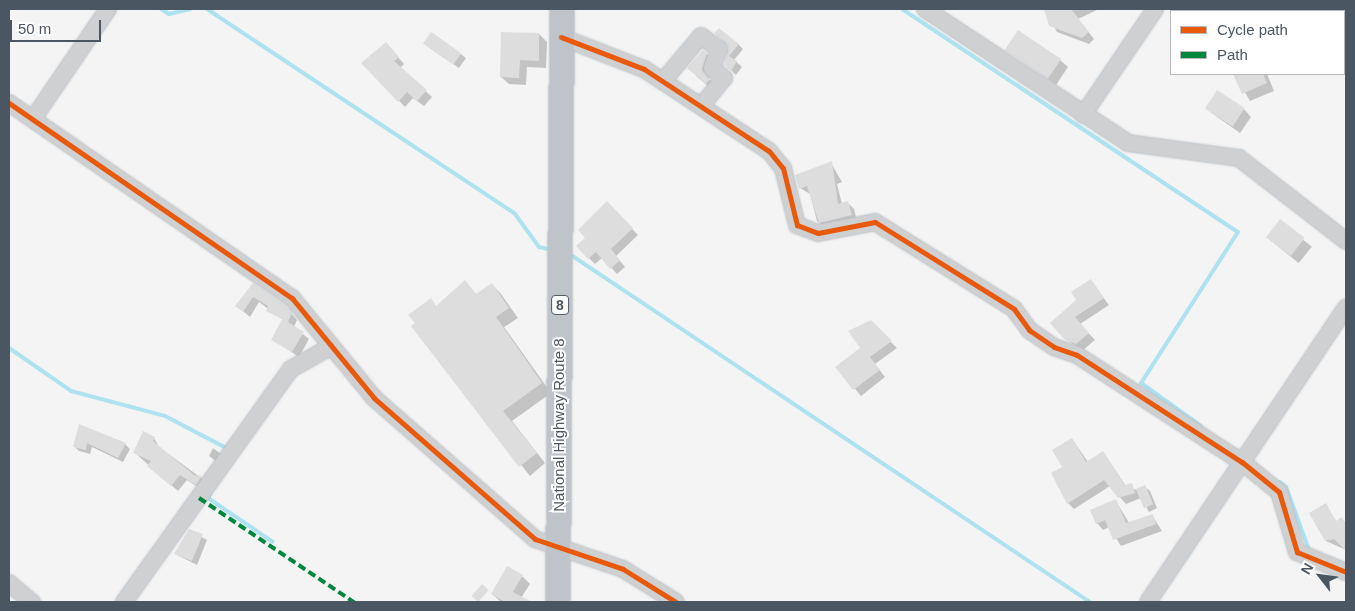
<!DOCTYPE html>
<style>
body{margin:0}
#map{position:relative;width:1355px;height:611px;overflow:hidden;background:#f4f4f4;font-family:Helvetica,sans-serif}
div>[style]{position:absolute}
.shadow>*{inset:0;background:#0003;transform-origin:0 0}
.stream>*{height:4px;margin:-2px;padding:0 2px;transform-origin:2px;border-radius:2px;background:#aee2f0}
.building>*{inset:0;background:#ddddde;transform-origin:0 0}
.roads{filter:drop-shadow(0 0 1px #b9bec3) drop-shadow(0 0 1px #b9bec3)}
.minor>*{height:16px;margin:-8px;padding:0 8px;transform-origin:8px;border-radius:8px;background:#ced0d2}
.highway>*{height:24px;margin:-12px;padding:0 12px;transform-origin:12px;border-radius:12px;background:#bec4c9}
.quiet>*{height:4px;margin-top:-2px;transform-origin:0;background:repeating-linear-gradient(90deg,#00873e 0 8px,transparent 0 12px)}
.cycleway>*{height:5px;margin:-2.5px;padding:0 2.5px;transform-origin:2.5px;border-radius:2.5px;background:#e8590c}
span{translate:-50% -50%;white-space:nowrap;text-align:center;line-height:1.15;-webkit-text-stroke:4px #fff;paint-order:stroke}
.shield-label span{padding:1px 4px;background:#fff;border:1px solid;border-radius:4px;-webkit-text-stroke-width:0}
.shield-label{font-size:14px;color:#4a5661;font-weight:700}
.street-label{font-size:15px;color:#4a5661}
.frame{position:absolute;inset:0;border:10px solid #4a5661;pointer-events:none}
.legend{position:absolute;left:1170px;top:10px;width:175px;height:65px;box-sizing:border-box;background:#fff;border:1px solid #b7bbc0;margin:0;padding:6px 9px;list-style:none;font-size:15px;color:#4a5661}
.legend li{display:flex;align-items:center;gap:10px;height:25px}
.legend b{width:25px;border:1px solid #b7bbc0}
.north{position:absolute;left:1295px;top:551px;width:50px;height:50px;-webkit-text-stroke:4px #fff;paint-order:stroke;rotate:300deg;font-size:14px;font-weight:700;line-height:20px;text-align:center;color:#4a5661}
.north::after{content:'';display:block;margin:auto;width:18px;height:22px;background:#4a5661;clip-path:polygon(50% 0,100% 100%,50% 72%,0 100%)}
.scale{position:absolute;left:10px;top:20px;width:91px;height:22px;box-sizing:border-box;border:2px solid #4a5661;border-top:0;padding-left:6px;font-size:15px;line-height:18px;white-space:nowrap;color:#4a5661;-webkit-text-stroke:4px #fff;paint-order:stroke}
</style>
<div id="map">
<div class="shadow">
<div style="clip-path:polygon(1099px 9px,1078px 19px,1094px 39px,1089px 44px,1057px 32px,1045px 10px)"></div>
<div style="clip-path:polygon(432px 33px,466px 58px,459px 68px,430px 48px)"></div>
<div style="clip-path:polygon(539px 34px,547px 42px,546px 68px,527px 67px,526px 85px,509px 84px,501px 77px)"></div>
<div style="clip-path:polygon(738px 44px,743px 49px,734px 60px,742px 67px,736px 75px,725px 64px,730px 46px)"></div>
<div style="clip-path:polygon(392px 50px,404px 64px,400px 68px,432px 97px,424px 106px,413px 98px,405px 107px,363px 63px)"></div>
<div style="clip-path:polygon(1007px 50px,1060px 60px,1068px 67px,1056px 85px)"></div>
<div style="clip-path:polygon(706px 54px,714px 61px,709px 79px,717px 88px,714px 91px,696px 76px)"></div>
<div style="clip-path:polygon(1234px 74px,1267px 74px,1274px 91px,1250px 101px)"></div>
<div style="clip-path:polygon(1206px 109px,1244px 109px,1251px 117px,1240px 133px)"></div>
<div style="clip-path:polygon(831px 163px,842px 182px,837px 184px,842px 204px,847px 202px,854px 209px,857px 221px,824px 227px,817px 221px,810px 194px,800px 188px)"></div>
<div style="clip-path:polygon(607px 203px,638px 235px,616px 256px,625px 267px,617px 274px,602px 258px,595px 264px,589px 258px,586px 238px)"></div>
<div style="left:1280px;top:221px;width:41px;height:21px;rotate:39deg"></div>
<div style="clip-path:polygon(1091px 281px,1109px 305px,1080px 324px,1095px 340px,1083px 350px,1066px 340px,1078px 300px)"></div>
<div style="clip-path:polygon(465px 282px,477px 295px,492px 284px,501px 294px,518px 318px,504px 327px,551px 393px,512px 421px,545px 463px,530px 476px,412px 327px,431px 300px,437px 307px)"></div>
<div style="clip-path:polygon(253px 285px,291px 313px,297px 320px,294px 327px,309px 339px,299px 357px,272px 339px,283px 320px,259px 302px,250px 317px,237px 306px)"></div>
<div style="clip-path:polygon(870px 322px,897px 348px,875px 364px,885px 377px,861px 396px,837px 367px,862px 348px)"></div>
<div style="clip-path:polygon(80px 425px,125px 444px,130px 449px,123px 462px,92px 447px,90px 454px,79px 451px,74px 446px)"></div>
<div style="clip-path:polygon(154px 438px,159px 447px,208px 483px,202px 490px,187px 480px,178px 491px,135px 453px)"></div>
<div style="clip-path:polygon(1072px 439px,1088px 462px,1103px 452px,1126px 486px,1137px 490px,1145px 487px,1150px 491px,1157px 508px,1149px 512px,1141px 498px,1126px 504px,1110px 486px,1074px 509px,1068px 503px,1064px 468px)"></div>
<div style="clip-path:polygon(213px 448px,221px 454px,216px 461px,209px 456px)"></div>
<div style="clip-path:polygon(1116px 501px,1129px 523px,1152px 515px,1162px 531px,1121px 546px,1109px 527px,1103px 530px,1097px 523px)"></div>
<div style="clip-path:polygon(1325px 505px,1337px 522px,1342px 519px,1346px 523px,1346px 550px,1326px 541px)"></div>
<div style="clip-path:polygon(189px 530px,207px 540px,197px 565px,175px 554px)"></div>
<div style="clip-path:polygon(522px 576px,530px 584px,521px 598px,529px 602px,501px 602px,492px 594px)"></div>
</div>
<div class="stream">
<div style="left:161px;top:9px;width:9px;rotate:32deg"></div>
<div style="left:169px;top:14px;width:22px;rotate:-13deg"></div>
<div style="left:207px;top:9px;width:370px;rotate:33.6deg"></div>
<div style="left:515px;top:214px;width:41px;rotate:54deg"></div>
<div style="left:539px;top:247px;width:13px;rotate:13deg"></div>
<div style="left:902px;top:9px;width:403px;rotate:33.6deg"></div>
<div style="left:1238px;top:232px;width:179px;rotate:122.7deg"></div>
<div style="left:1141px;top:383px;width:74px;rotate:35.6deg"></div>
<div style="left:568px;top:253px;width:628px;rotate:33.77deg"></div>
<div style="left:9px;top:348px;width:75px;rotate:34.7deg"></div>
<div style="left:71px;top:391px;width:97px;rotate:14.9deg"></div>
<div style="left:165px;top:416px;width:71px;rotate:27.6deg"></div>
<div style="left:1280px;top:482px;width:8px;rotate:40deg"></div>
<div style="left:1286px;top:487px;width:67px;rotate:69.9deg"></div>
<div style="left:210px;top:494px;width:4px;rotate:117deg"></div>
<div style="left:208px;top:498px;width:78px;rotate:34.1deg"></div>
</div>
<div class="building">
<div style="clip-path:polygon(1044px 9px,1071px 9px,1089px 32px,1082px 38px,1049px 26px)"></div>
<div style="clip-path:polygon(719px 28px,739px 44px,729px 56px,737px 61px,731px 71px,724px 65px,728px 46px,714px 33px)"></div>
<div style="left:1018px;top:30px;width:52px;height:24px;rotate:34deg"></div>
<div style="left:431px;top:32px;width:37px;height:14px;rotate:35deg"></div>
<div style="clip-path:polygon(501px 32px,539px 33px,539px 61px,520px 60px,519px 78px,500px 77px)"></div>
<div style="clip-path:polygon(386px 42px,399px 57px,394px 61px,427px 90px,417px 101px,407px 92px,398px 102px,361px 63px)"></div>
<div style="clip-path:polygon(703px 50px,707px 53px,702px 70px,710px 79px,706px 84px,687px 68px)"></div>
<div style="clip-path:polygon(1233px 74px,1263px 74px,1267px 83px,1242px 94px)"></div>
<div style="left:1217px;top:90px;width:33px;height:22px;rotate:33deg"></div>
<div style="clip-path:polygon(832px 161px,838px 204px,848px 201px,852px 215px,819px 223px,807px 186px,799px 189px,795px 175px)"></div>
<div style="clip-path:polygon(607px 201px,633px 228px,611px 249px,620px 260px,610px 269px,596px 252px,588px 259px,576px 246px,585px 238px,578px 230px)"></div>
<div style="left:1280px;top:219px;width:31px;height:23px;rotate:37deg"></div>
<div style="clip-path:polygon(1091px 279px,1104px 298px,1075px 317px,1089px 333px,1076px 344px,1065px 340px,1050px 323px,1076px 300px,1071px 292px)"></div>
<div style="clip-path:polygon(465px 280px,476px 294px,492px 283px,509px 308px,496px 317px,542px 383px,503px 411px,537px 453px,519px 467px,411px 326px,415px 323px,408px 315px,431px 298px,436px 306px)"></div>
<div style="clip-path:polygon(253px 283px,285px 305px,292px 313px,288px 322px,304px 332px,292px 352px,271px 340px,282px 319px,266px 311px,268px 306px,253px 297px,243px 312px,235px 306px)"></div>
<div style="clip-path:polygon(871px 320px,892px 341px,870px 357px,880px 370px,853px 390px,835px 367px,860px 348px,848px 331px)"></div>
<div style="clip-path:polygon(79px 424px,126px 443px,118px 458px,87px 443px,86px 450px,73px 447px)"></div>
<div style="clip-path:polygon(143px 431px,155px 437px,153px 441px,194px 475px,202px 476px,196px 485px,180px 475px,171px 486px,147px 466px,151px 461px,133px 453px)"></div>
<div style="clip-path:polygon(1072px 438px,1086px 462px,1103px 451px,1125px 485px,1132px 483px,1135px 493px,1118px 498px,1104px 480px,1067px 504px,1051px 473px,1062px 467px,1052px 450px)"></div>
<div style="left:1145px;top:485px;width:21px;height:10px;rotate:67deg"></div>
<div style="clip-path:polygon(1116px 499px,1126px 523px,1153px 514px,1156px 524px,1113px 540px,1105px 520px,1096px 524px,1090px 510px)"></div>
<div style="clip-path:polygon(1326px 503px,1336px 521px,1342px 517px,1346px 524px,1346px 551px,1334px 539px,1325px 541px,1309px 513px)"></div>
<div style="clip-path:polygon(189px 529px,203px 534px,192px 561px,174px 554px)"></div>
<div style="clip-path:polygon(507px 566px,523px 575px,513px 592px,532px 602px,505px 602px,491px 594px)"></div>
<div style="left:482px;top:584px;width:9px;height:16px;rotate:41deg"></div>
</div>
<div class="roads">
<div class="minor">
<div style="left:925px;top:9px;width:243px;rotate:33.4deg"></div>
<div style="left:1128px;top:143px;width:112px;rotate:7.7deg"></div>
<div style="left:1239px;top:158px;width:135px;rotate:37.8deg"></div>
<div style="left:561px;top:37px;width:89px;rotate:21.1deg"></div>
<div style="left:644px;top:69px;width:149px;rotate:33.3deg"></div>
<div style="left:769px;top:151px;width:22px;rotate:51deg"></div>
<div style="left:783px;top:168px;width:59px;rotate:76.2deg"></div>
<div style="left:797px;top:225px;width:22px;rotate:21deg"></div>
<div style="left:818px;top:233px;width:58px;rotate:-10.9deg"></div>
<div style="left:875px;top:222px;width:164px;rotate:32deg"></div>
<div style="left:1014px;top:309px;width:26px;rotate:54deg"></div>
<div style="left:1029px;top:330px;width:30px;rotate:34deg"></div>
<div style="left:1054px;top:347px;width:24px;rotate:19deg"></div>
<div style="left:1077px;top:355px;width:197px;rotate:33deg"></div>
<div style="left:1242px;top:462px;width:48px;rotate:39deg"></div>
<div style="left:1279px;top:492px;width:63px;rotate:73.3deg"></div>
<div style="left:1297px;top:552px;width:53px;rotate:22.2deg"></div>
<div style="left:663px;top:81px;width:59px;rotate:-49.8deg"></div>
<div style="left:701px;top:36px;width:22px;rotate:36deg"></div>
<div style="left:719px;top:49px;width:20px;rotate:110deg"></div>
<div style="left:712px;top:68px;width:16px;rotate:40deg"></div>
<div style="left:724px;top:78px;width:36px;rotate:129deg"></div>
<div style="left:9px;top:103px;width:344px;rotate:34.6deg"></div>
<div style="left:292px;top:298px;width:129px;rotate:50.6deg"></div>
<div style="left:374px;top:398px;width:214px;rotate:41.2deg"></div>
<div style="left:535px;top:539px;width:93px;rotate:18.8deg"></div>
<div style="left:623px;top:569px;width:62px;rotate:31.9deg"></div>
<div style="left:1083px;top:115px;width:128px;rotate:-55.8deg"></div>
<div style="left:33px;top:119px;width:133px;rotate:-55.7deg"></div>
<div style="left:9px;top:583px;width:30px;rotate:40deg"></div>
<div style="left:124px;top:602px;width:287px;rotate:-54.4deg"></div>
<div style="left:291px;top:369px;width:45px;rotate:-29.4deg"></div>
<div style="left:1148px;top:602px;width:355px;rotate:-56.1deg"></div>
</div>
<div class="highway">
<div style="left:558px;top:602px;width:593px;rotate:-89.61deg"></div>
</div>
</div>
<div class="quiet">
<div style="left:199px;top:498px;width:187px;rotate:33.9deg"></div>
</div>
<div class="cycleway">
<div style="left:561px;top:37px;width:89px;rotate:21.1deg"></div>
<div style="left:644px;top:69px;width:149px;rotate:33.3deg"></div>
<div style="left:769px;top:151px;width:22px;rotate:51deg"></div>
<div style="left:783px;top:168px;width:59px;rotate:76.2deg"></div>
<div style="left:797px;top:225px;width:22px;rotate:21deg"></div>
<div style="left:818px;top:233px;width:58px;rotate:-10.9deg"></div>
<div style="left:875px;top:222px;width:164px;rotate:32deg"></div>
<div style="left:1014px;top:309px;width:26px;rotate:54deg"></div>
<div style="left:1029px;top:330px;width:30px;rotate:34deg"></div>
<div style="left:1054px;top:347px;width:24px;rotate:19deg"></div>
<div style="left:1077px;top:355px;width:197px;rotate:33deg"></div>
<div style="left:1242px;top:462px;width:48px;rotate:39deg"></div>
<div style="left:1279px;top:492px;width:63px;rotate:73.3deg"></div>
<div style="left:1297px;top:552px;width:53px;rotate:22.2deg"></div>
<div style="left:9px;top:103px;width:344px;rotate:34.6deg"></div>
<div style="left:292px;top:298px;width:129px;rotate:50.6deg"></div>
<div style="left:374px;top:398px;width:214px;rotate:41.2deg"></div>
<div style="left:535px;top:539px;width:93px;rotate:18.8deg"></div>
<div style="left:623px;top:569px;width:62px;rotate:31.9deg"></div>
</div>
<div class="shield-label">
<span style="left:560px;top:305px">8</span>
</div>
<div class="street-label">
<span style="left:559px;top:425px;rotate:-90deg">National Highway Route 8</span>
</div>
<div class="frame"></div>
<ul class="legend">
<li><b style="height:6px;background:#e8590c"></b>Cycle path</li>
<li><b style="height:6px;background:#00873e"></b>Path</li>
</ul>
<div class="north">N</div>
<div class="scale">50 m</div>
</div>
